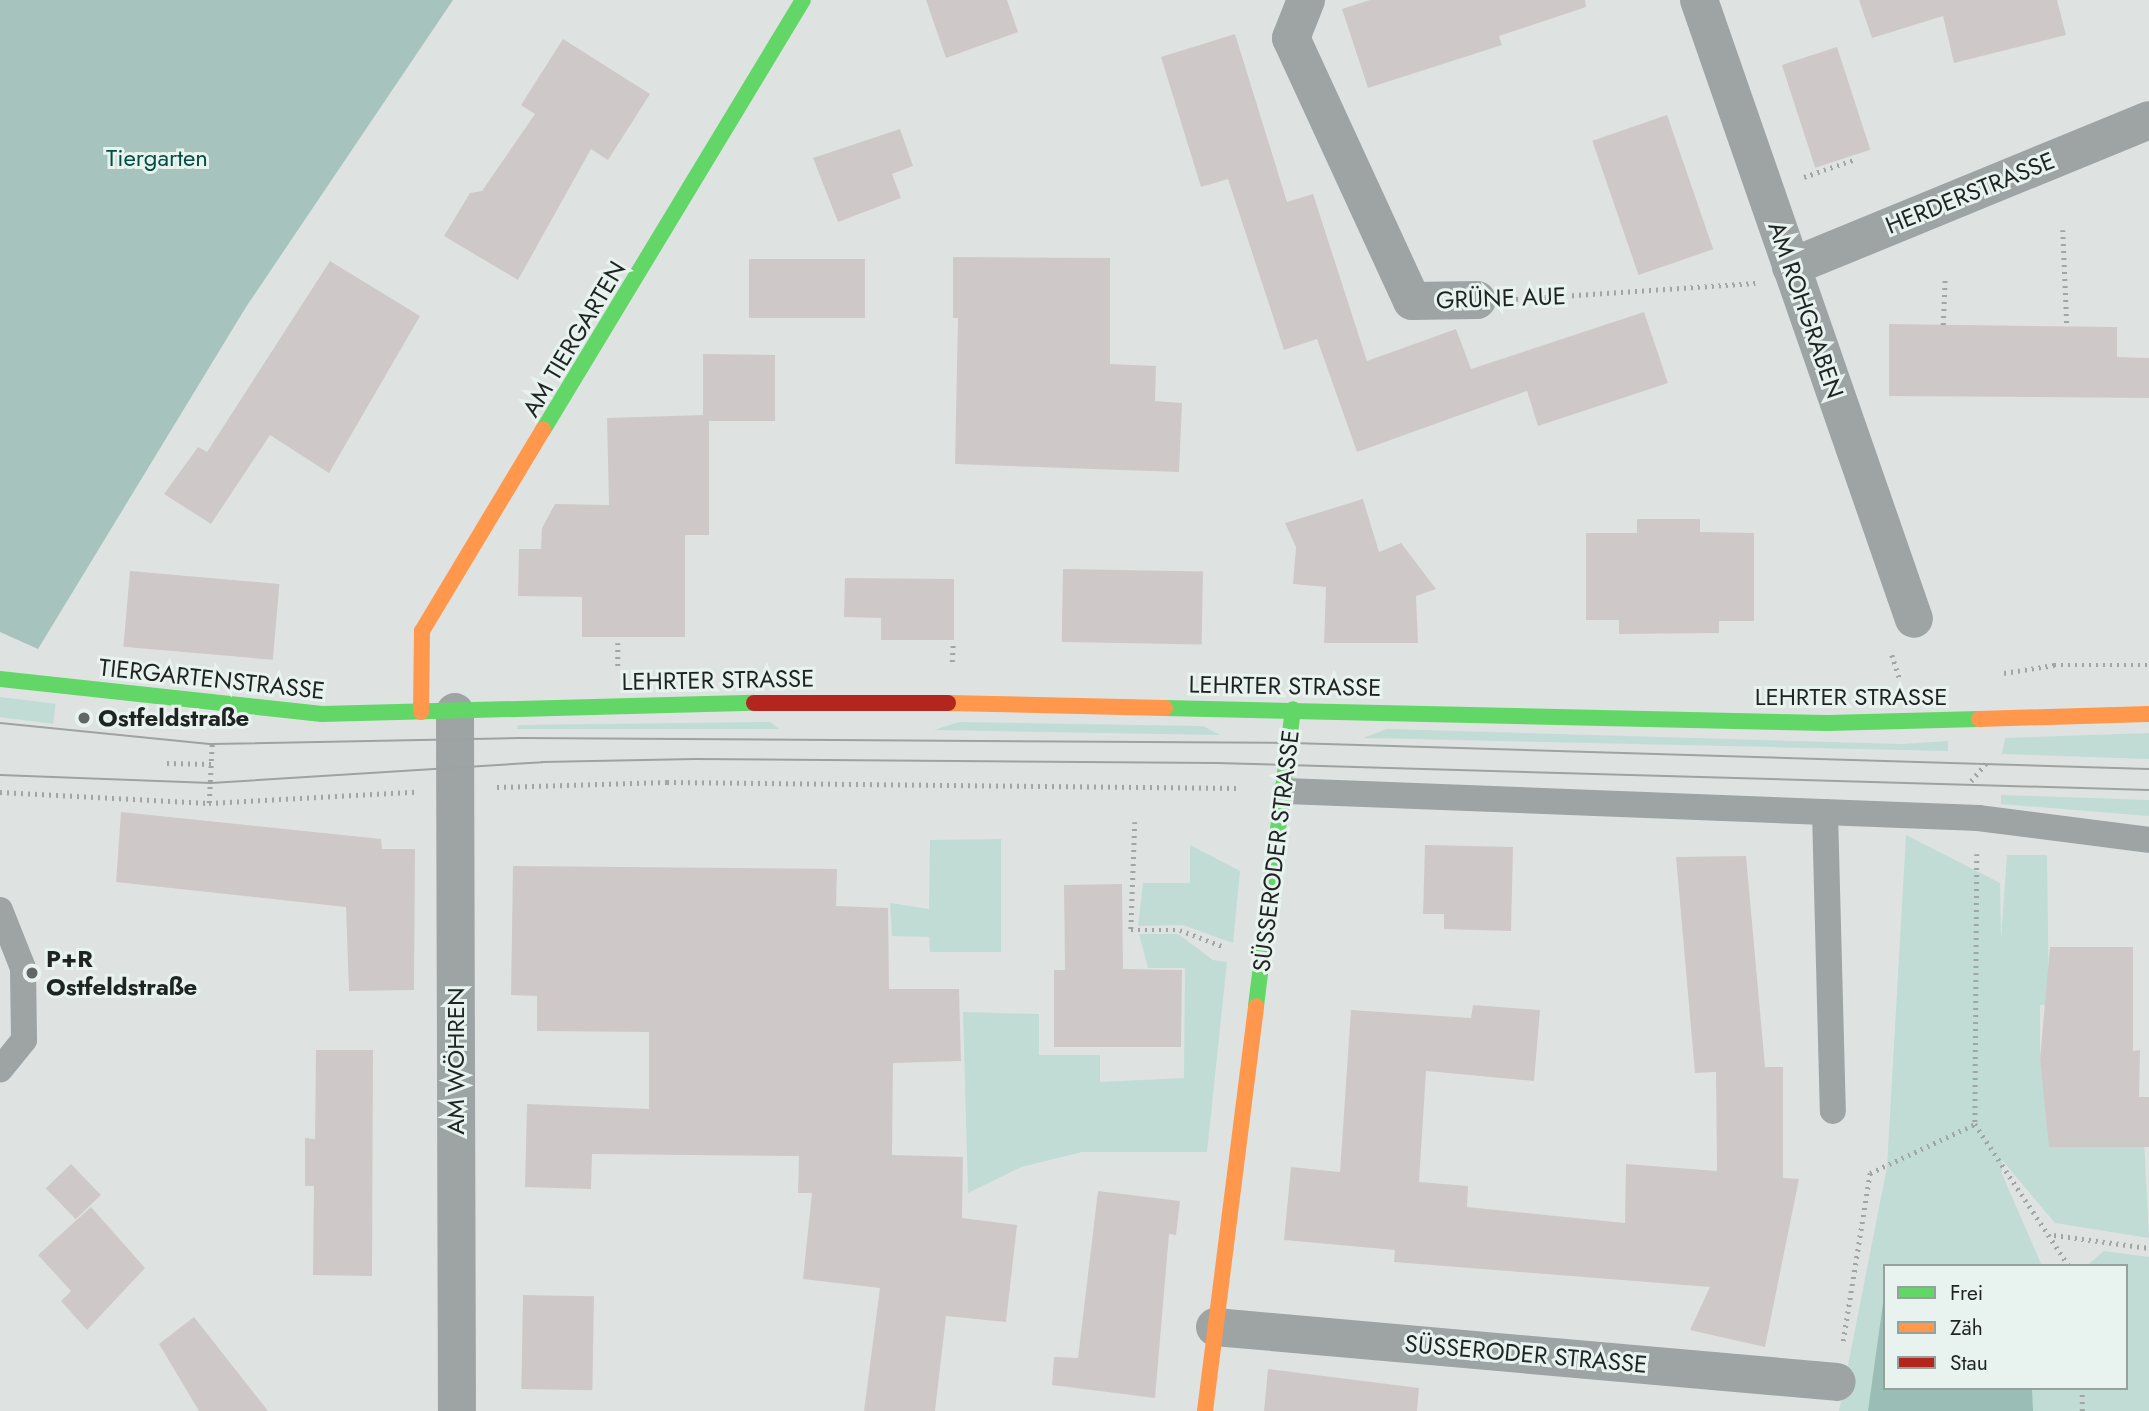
<!DOCTYPE html>
<meta charset="utf-8">
<style>
body{margin:0}
#map{position:relative;width:2149px;height:1411px;overflow:hidden;background:#dee3e2;font-family:Jost,sans-serif}
div>[style]{position:absolute}
.green>*{inset:0;background:#c0dcd5;transform-origin:0 0}
.forest>*{inset:0;background:#a6c4bd}
.water>*{inset:0;background:#9abeb6}
.building>*{inset:0;background:#cfc8c9;transform-origin:0 0}
.path>*{height:4.5px;margin-top:-2.25px;transform-origin:0;background:repeating-linear-gradient(90deg,#a0a6a4 0 2px,transparent 0 7px)}
.lane>*{height:26px;margin:-13px;padding:0 13px;transform-origin:13px;border-radius:13px;background:#9da4a3}
.street>*{height:38px;margin:-19px;padding:0 19px;transform-origin:19px;border-radius:19px;background:#9da4a3}
.fast>*{height:16px;margin:-8px;padding:0 8px;transform-origin:8px;border-radius:8px;background:#63d668}
.slow>*{height:16px;margin:-8px;padding:0 8px;transform-origin:8px;border-radius:8px;background:#ff974d}
.jam>*{height:16px;margin:-8px;padding:0 8px;transform-origin:8px;border-radius:8px;background:#b3261e}
.tram>*{height:2px;margin:-1px;padding:0 1px;transform-origin:1px;border-radius:1px;background:#9ea2a1}
.dots>*{width:19px;height:19px;translate:-50% -50%;box-sizing:border-box;border:4px solid #e8f3f0;border-radius:50%}
span{translate:-50% -50%;white-space:nowrap;text-align:center;line-height:1.15;-webkit-text-stroke:6px #e8f3f0;paint-order:stroke}
.park-label{font-size:24px;color:#044d42}
.street-label{font-size:24px;color:#1f2322}
.poi-label{font-size:24px;color:#1f2322;font-weight:700}
.left{translate:0 -50%;text-align:left}
.legend{position:absolute;left:1883px;top:1264px;width:245px;height:126px;box-sizing:border-box;background:#e8f3f0;border:2px solid #98a09e;margin:0;padding:9px 12px;list-style:none;font-size:21px;color:#1f2322}
.legend li{display:flex;align-items:center;gap:14px;height:35px}
.legend b{width:35px;border:2px solid #98a09e}
</style>
<div id="map">
<div class="green">
<div style="left:0;top:697px;width:56px;height:20px;rotate:7deg"></div>
<div style="clip-path:polygon(770px 722px,779px 729px,517px 729px,518px 725px)"></div>
<div style="clip-path:polygon(959px 722px,1203px 726px,1220px 735px,934px 730px)"></div>
<div style="clip-path:polygon(1387px 729px,1902px 744px,1948px 741px,1948px 751px,1363px 738px)"></div>
<div style="clip-path:polygon(2149px 733px,2149px 759px,2002px 754px,2005px 738px)"></div>
<div style="clip-path:polygon(2001px 795px,2149px 800px,2149px 816px,2001px 804px)"></div>
<div style="clip-path:polygon(1906px 835px,2000px 883px,2001px 939px,2007px 855px,2047px 855px,2049px 1005px,2040px 1005px,2040px 1059px,2050px 1147px,2128px 1147px,2144px 1141px,2149px 1238px,2055px 1223px,2002px 1160px,2002px 1174px,2042px 1266px,1885px 1266px,1885px 1388px,2126px 1388px,2126px 1266px,2086px 1266px,2104px 1251px,2149px 1257px,2149px 1411px,1839px 1411px,1887px 1167px)"></div>
<div style="clip-path:polygon(1001px 839px,1001px 952px,930px 952px,929px 937px,892px 936px,890px 903px,929px 909px,930px 840px)"></div>
<div style="clip-path:polygon(1190px 845px,1240px 871px,1233px 943px,1183px 925px,1138px 926px,1143px 883px,1190px 883px)"></div>
<div style="clip-path:polygon(1139px 934px,1178px 934px,1213px 960px,1227px 962px,1207px 1152px,1082px 1152px,1021px 1167px,968px 1193px,963px 1012px,1039px 1014px,1039px 1055px,1100px 1055px,1100px 1082px,1184px 1078px,1185px 968px,1148px 968px)"></div>
</div>
<div class="forest">
<div style="clip-path:polygon(0 0,453px 0,246px 307px,38px 649px,0 632px)"></div>
</div>
<div class="water">
<div style="clip-path:polygon(1885px 1289px,1885px 1388px,2032px 1388px,2033px 1411px,1868px 1411px)"></div>
</div>
<div class="building">
<div style="clip-path:polygon(926px 0,1007px 0,1018px 32px,946px 58px)"></div>
<div style="clip-path:polygon(1370px 0,1585px 0,1586px 7px,1499px 36px,1502px 45px,1368px 88px,1342px 9px)"></div>
<div style="clip-path:polygon(1859px 0,2057px 0,2066px 35px,1954px 63px,1943px 16px,1872px 38px)"></div>
<div style="clip-path:polygon(1235px 34px,1287px 202px,1313px 194px,1367px 361px,1456px 329px,1471px 369px,1644px 312px,1668px 383px,1538px 426px,1527px 391px,1357px 452px,1317px 339px,1284px 350px,1228px 179px,1201px 187px,1161px 57px)"></div>
<div style="clip-path:polygon(563px 39px,650px 94px,608px 160px,591px 149px,518px 280px,444px 236px,470px 193px,482px 191px,535px 114px,521px 105px)"></div>
<div style="left:1837px;top:47px;width:108px;height:58px;rotate:72deg"></div>
<div style="left:1667px;top:115px;width:142px;height:79px;rotate:71deg"></div>
<div style="clip-path:polygon(900px 129px,913px 166px,892px 174px,901px 198px,838px 222px,813px 158px)"></div>
<div style="clip-path:polygon(953px 257px,1110px 258px,1110px 364px,1156px 366px,1155px 401px,1182px 403px,1179px 472px,955px 464px,958px 318px,953px 318px)"></div>
<div style="left:749px;top:259px;width:116px;height:59px"></div>
<div style="clip-path:polygon(330px 261px,420px 316px,329px 473px,270px 435px,211px 524px,164px 494px,198px 447px,207px 452px)"></div>
<div style="clip-path:polygon(1889px 324px,2117px 327px,2117px 357px,2149px 358px,2149px 398px,1889px 396px)"></div>
<div style="clip-path:polygon(703px 354px,775px 355px,775px 421px,709px 421px,709px 535px,685px 535px,685px 637px,582px 637px,582px 597px,518px 596px,519px 549px,541px 549px,542px 528px,555px 504px,609px 505px,607px 418px,703px 415px)"></div>
<div style="clip-path:polygon(1363px 499px,1379px 552px,1401px 543px,1436px 589px,1416px 596px,1418px 643px,1324px 643px,1326px 587px,1293px 584px,1296px 547px,1285px 523px)"></div>
<div style="clip-path:polygon(1637px 519px,1700px 519px,1700px 532px,1754px 533px,1754px 621px,1719px 621px,1719px 633px,1619px 634px,1619px 620px,1586px 620px,1586px 533px,1637px 533px)"></div>
<div style="left:1063px;top:569px;width:140px;height:73px;rotate:1deg"></div>
<div style="left:130px;top:571px;width:150px;height:76px;rotate:5deg"></div>
<div style="clip-path:polygon(845px 578px,954px 579px,954px 640px,881px 640px,881px 618px,844px 617px)"></div>
<div style="clip-path:polygon(121px 812px,381px 839px,382px 849px,415px 849px,414px 990px,349px 991px,346px 907px,116px 882px)"></div>
<div style="clip-path:polygon(1425px 845px,1513px 847px,1511px 931px,1444px 929px,1444px 914px,1423px 914px)"></div>
<div style="clip-path:polygon(1746px 856px,1765px 1067px,1783px 1067px,1783px 1178px,1799px 1179px,1765px 1347px,1690px 1330px,1710px 1287px,1394px 1262px,1395px 1250px,1284px 1240px,1291px 1167px,1340px 1172px,1351px 1010px,1471px 1018px,1473px 1005px,1540px 1010px,1534px 1081px,1426px 1071px,1419px 1182px,1468px 1186px,1467px 1207px,1625px 1223px,1626px 1164px,1717px 1171px,1716px 1072px,1695px 1073px,1676px 857px)"></div>
<div style="clip-path:polygon(513px 866px,837px 869px,836px 906px,888px 908px,889px 989px,959px 989px,961px 1061px,893px 1063px,892px 1155px,963px 1157px,962px 1218px,1017px 1225px,1006px 1322px,946px 1316px,935px 1411px,864px 1411px,880px 1288px,803px 1279px,812px 1193px,798px 1193px,799px 1156px,592px 1154px,591px 1189px,525px 1187px,527px 1104px,649px 1109px,649px 1032px,537px 1031px,537px 996px,511px 995px)"></div>
<div style="clip-path:polygon(1122px 884px,1123px 969px,1182px 970px,1181px 1047px,1054px 1047px,1054px 970px,1065px 970px,1064px 885px)"></div>
<div style="clip-path:polygon(2050px 947px,2133px 947px,2133px 1051px,2140px 1050px,2139px 1097px,2149px 1097px,2149px 1147px,2049px 1147px,2040px 1059px)"></div>
<div style="clip-path:polygon(316px 1050px,373px 1050px,372px 1276px,313px 1275px,314px 1186px,305px 1186px,305px 1138px,315px 1139px)"></div>
<div style="left:71px;top:1164px;width:43px;height:35px;rotate:46deg"></div>
<div style="clip-path:polygon(1098px 1191px,1180px 1201px,1176px 1235px,1169px 1234px,1155px 1398px,1052px 1385px,1054px 1357px,1078px 1358px)"></div>
<div style="clip-path:polygon(91px 1207px,145px 1268px,87px 1330px,61px 1301px,71px 1291px,38px 1255px)"></div>
<div style="left:523px;top:1295px;width:71px;height:94px;rotate:1deg"></div>
<div style="clip-path:polygon(194px 1317px,268px 1411px,199px 1411px,159px 1344px)"></div>
<div style="clip-path:polygon(1268px 1369px,1419px 1388px,1417px 1411px,1264px 1411px)"></div>
</div>
<div class="path">
<div style="left:1804px;top:177px;width:55px;rotate:-19.1deg"></div>
<div style="left:2063px;top:230px;width:96px;rotate:87.6deg"></div>
<div style="left:1516px;top:299px;width:240px;rotate:-3.8deg"></div>
<div style="left:1943px;top:325px;width:47px;rotate:-87.6deg"></div>
<div style="left:618px;top:643px;width:24px;rotate:90deg"></div>
<div style="left:1892px;top:655px;width:26px;rotate:72deg"></div>
<div style="left:952px;top:662px;width:20px;rotate:-87deg"></div>
<div style="left:2004px;top:673px;width:51px;rotate:-9.1deg"></div>
<div style="left:2054px;top:665px;width:95px"></div>
<div style="left:167px;top:763px;width:44px;rotate:1.3deg"></div>
<div style="left:1971px;top:781px;width:26px;rotate:-50deg"></div>
<div style="left:497px;top:787px;width:170px;rotate:-1.7deg"></div>
<div style="left:667px;top:782px;width:574px;rotate:0.6deg"></div>
<div style="left:0;top:792px;width:209px;rotate:3deg"></div>
<div style="left:209px;top:803px;width:206px;rotate:-3.1deg"></div>
<div style="left:209px;top:803px;width:60px;rotate:-87.1deg"></div>
<div style="left:1135px;top:822px;width:108px;rotate:92.1deg"></div>
<div style="left:1131px;top:930px;width:49px"></div>
<div style="left:1180px;top:930px;width:45px;rotate:20.9deg"></div>
<div style="left:1977px;top:854px;width:270px;rotate:90.4deg"></div>
<div style="left:1975px;top:1124px;width:170px;rotate:56.5deg"></div>
<div style="left:2054px;top:1235px;width:96px;rotate:7.8deg"></div>
<div style="left:1843px;top:1341px;width:170px;rotate:-80.9deg"></div>
<div style="left:1870px;top:1173px;width:116px;rotate:-25deg"></div>
<div style="left:2082px;top:1411px;width:23px;rotate:-90deg"></div>
</div>
<div class="lane">
<div style="left:1286px;top:791px;width:693px;rotate:2.23deg"></div>
<div style="left:1978px;top:818px;width:172px;rotate:7.3deg"></div>
<div style="left:1825px;top:812px;width:299px;rotate:88.5deg"></div>
<div style="left:0;top:910px;width:62px;rotate:68.4deg"></div>
<div style="left:23px;top:968px;width:72px;rotate:89.2deg"></div>
<div style="left:24px;top:1040px;width:38px;rotate:129deg"></div>
</div>
<div class="street">
<div style="left:1306px;top:0;width:41px;rotate:111.5deg"></div>
<div style="left:1291px;top:38px;width:289px;rotate:65.3deg"></div>
<div style="left:1412px;top:301px;width:65px;rotate:-0.9deg"></div>
<div style="left:1699px;top:0;width:655px;rotate:70.85deg"></div>
<div style="left:1791px;top:267px;width:387px;rotate:-22.3deg"></div>
<div style="left:455px;top:712px;width:699px;rotate:89.84deg"></div>
<div style="left:1215px;top:1327px;width:624px;rotate:5.05deg"></div>
</div>
<div class="fast">
<div style="left:543px;top:430px;width:502px;rotate:-58.84deg"></div>
<div style="left:0;top:679px;width:324px;rotate:6.2deg"></div>
<div style="left:322px;top:714px;width:432px;rotate:-1.5deg"></div>
<div style="left:1165px;top:708px;width:663px;rotate:1.3deg"></div>
<div style="left:1828px;top:723px;width:151px;rotate:-1.5deg"></div>
<div style="left:1256px;top:1006px;width:299px;rotate:-82.9deg"></div>
</div>
<div class="slow">
<div style="left:948px;top:703px;width:217px;rotate:1.3deg"></div>
<div style="left:421px;top:712px;width:81px;rotate:-89.3deg"></div>
<div style="left:422px;top:631px;width:235px;rotate:-59deg"></div>
<div style="left:1979px;top:719px;width:170px;rotate:-1.7deg"></div>
<div style="left:1205px;top:1411px;width:408px;rotate:-82.8deg"></div>
</div>
<div class="jam">
<div style="left:754px;top:703px;width:194px"></div>
</div>
<div class="tram">
<div style="left:0;top:723px;width:213px;rotate:5.7deg"></div>
<div style="left:212px;top:744px;width:307px;rotate:-1.1deg"></div>
<div style="left:519px;top:738px;width:773px;rotate:0.37deg"></div>
<div style="left:1292px;top:743px;width:857px;rotate:1.74deg"></div>
<div style="left:0;top:775px;width:211px;rotate:2.2deg"></div>
<div style="left:211px;top:783px;width:332px;rotate:-3.6deg"></div>
<div style="left:542px;top:762px;width:153px;rotate:-1.1deg"></div>
<div style="left:695px;top:759px;width:522px;rotate:0.44deg"></div>
<div style="left:1217px;top:763px;width:932px;rotate:1.66deg"></div>
</div>
<div class="dots">
<div style="left:84px;top:718px;background:#626665"></div>
<div style="left:32px;top:973px;background:#626665"></div>
</div>
<div class="park-label">
<span style="left:157px;top:158px">Tiergarten</span>
</div>
<div class="street-label">
<span style="left:1970px;top:193px;rotate:-22deg">HERDERSTRASSE</span>
<span style="left:1501px;top:298px;rotate:-2deg">GRÜNE AUE</span>
<span style="left:1806px;top:310px;rotate:71deg">AM ROHGRABEN</span>
<span style="left:574px;top:339px;rotate:-59deg">AM TIERGARTEN</span>
<span style="left:212px;top:679px;rotate:6deg">TIERGARTENSTRASSE</span>
<span style="left:718px;top:680px;rotate:-1deg">LEHRTER STRASSE</span>
<span style="left:1285px;top:686px;rotate:1deg">LEHRTER STRASSE</span>
<span style="left:1851px;top:697px">LEHRTER STRASSE</span>
<span style="left:1276px;top:851px;rotate:-83deg">SÜSSERODER STRASSE</span>
<span style="left:456px;top:1061px;rotate:-90deg">AM WÖHREN</span>
<span style="left:1526px;top:1354px;rotate:5deg">SÜSSERODER STRASSE</span>
</div>
<div class="poi-label">
<span class="left" style="left:98px;top:718px">Ostfeldstraße</span>
<span class="left" style="left:46px;top:973px">P+R<br>Ostfeldstraße</span>
</div>
<ul class="legend">
<li><b style="height:9px;background:#63d668"></b>Frei</li>
<li><b style="height:9px;background:#ff974d"></b>Zäh</li>
<li><b style="height:9px;background:#b3261e"></b>Stau</li>
</ul>
</div>
